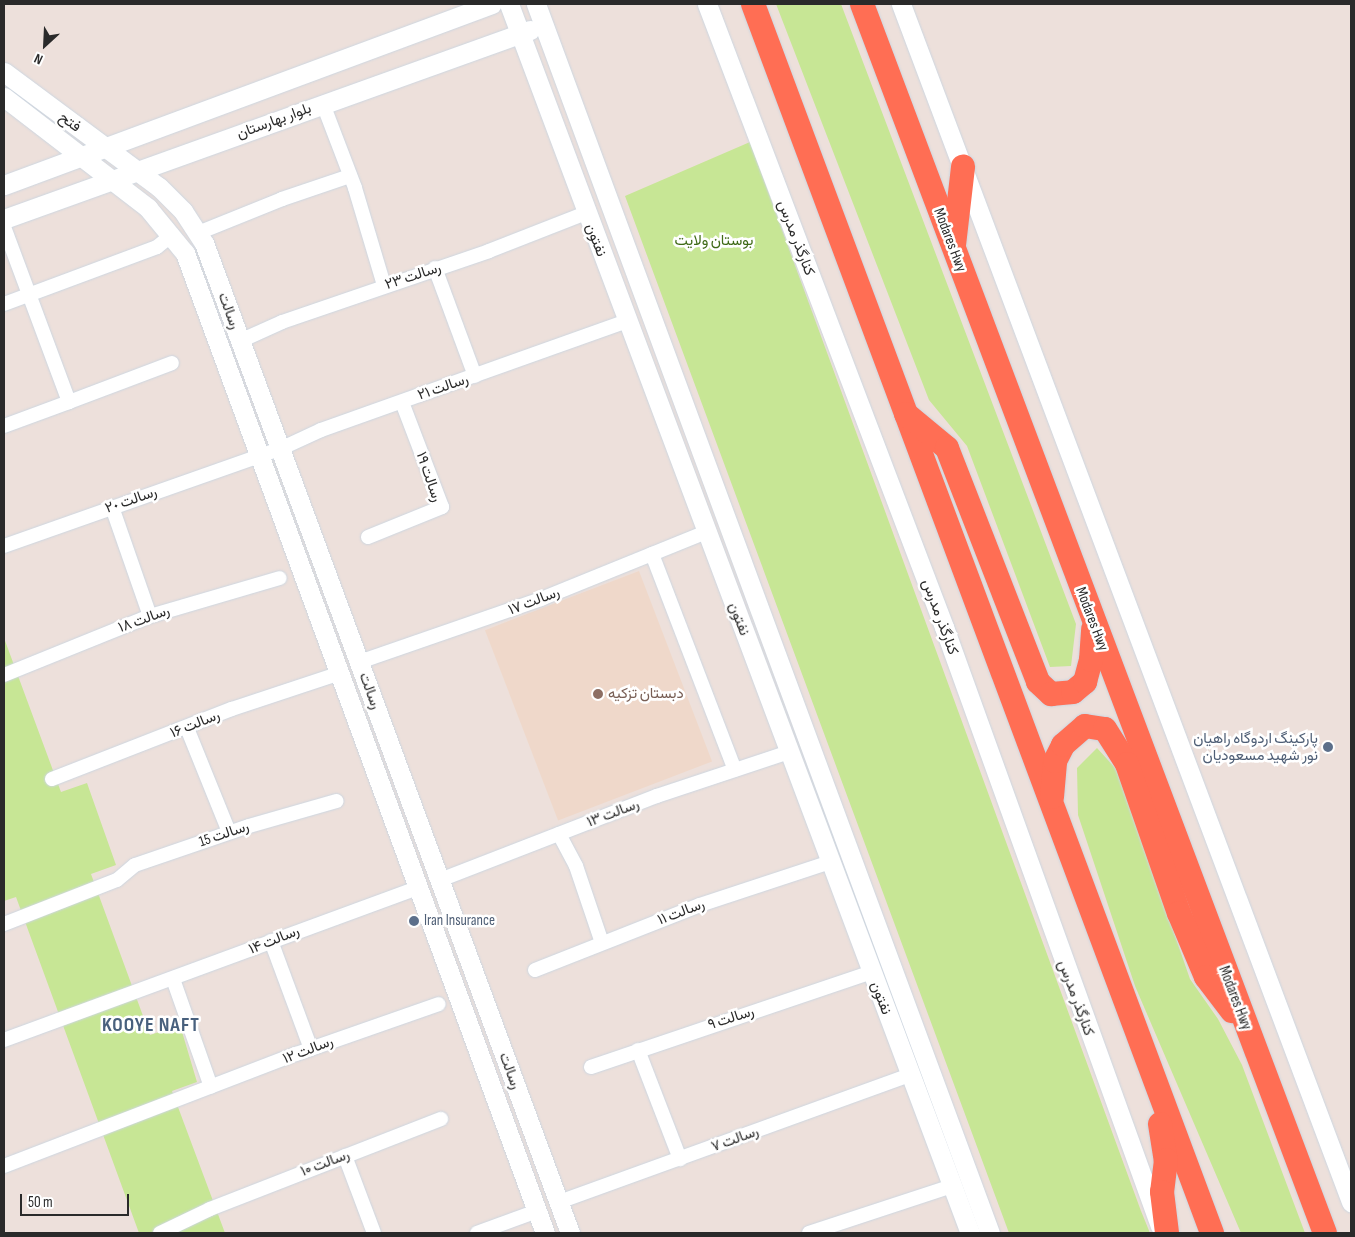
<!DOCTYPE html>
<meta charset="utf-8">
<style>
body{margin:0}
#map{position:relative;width:1355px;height:1237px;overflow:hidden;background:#ede0db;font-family:"Sofia Sans Condensed",Vazirmatn,sans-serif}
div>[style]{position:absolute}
.education>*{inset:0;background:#efd8ca;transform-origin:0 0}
.green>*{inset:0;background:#c7e695}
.roads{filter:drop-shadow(0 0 1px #cdd6e0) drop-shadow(0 0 1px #cdd6e0)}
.street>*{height:14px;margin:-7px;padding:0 7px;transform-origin:7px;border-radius:7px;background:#fff}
.secondary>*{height:19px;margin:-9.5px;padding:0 9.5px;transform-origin:9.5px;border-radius:9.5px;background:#fff}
.highway>*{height:24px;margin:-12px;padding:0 12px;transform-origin:12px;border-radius:12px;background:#ff6e54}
.dots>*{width:14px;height:14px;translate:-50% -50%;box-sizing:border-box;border:2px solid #fff;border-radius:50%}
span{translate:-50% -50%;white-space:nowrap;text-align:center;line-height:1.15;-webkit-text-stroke:5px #fff;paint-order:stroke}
.street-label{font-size:15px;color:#2a2a2a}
.park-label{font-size:15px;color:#3f6a17}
.education-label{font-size:15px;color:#785e54}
.left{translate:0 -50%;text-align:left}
.service-label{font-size:15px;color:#4e5e75}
.right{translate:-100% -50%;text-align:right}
.district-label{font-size:20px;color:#48607d;font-weight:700;letter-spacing:1px}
.frame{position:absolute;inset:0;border:5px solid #2a2a2a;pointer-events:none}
.north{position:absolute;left:20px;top:20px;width:50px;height:50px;-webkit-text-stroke:4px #fff;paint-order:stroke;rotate:205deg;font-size:14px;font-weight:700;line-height:20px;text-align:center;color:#2a2a2a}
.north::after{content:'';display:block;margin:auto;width:18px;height:22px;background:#2a2a2a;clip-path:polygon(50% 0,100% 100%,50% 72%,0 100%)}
.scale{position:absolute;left:20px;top:1194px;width:109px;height:22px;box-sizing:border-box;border:2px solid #2a2a2a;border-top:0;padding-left:6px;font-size:15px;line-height:18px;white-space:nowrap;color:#2a2a2a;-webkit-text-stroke:4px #fff;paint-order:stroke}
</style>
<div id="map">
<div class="education">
<div style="left:639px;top:571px;width:204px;height:165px;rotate:69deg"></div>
</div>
<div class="green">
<div style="clip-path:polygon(776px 4px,841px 4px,1076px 624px,1071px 666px,1050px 667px,967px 446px,929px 400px)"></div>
<div style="clip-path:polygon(750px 142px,1141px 1211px,1150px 1233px,1009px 1233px,625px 196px)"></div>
<div style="clip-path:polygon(4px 638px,61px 792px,87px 783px,116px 865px,91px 874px,150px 1035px,180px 1025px,197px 1082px,172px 1091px,225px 1233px,139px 1233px,16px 897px,4px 901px)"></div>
<div style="clip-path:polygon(1097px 748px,1118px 771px,1190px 979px,1218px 1019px,1242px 1065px,1305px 1233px,1241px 1233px,1135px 986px,1078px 815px,1077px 768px)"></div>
</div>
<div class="roads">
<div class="street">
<div style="left:323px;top:104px;width:90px;rotate:69.1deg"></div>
<div style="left:355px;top:188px;width:101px;rotate:73.4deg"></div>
<div style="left:4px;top:227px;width:187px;rotate:69.6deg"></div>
<div style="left:69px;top:402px;width:110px;rotate:-20.7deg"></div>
<div style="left:198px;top:233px;width:91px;rotate:-22deg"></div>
<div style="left:282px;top:199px;width:72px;rotate:-18.7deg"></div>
<div style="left:435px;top:268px;width:115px;rotate:69.7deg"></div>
<div style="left:4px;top:304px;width:163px;rotate:-20.4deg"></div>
<div style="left:157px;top:247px;width:19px;rotate:-39deg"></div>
<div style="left:240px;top:341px;width:46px;rotate:-24.3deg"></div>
<div style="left:282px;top:322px;width:219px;rotate:-18.9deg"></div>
<div style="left:489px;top:251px;width:104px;rotate:-21.4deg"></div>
<div style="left:4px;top:426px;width:69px;rotate:-20.3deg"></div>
<div style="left:112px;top:507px;width:115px;rotate:70.8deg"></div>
<div style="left:368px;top:537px;width:80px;rotate:-22.1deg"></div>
<div style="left:442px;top:507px;width:112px;rotate:-110.9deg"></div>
<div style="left:4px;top:546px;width:293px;rotate:-19.4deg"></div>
<div style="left:280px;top:449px;width:45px;rotate:-24.9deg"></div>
<div style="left:321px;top:430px;width:325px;rotate:-19.6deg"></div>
<div style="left:652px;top:554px;width:231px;rotate:69deg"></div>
<div style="left:359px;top:662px;width:193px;rotate:-19.1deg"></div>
<div style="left:541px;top:599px;width:178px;rotate:-22.1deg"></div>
<div style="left:4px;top:675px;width:157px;rotate:-22deg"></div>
<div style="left:150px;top:616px;width:135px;rotate:-16.3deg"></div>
<div style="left:187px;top:728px;width:112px;rotate:68deg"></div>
<div style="left:52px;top:779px;width:193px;rotate:-21.3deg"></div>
<div style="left:232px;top:709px;width:114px;rotate:-18.4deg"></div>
<div style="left:559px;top:834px;width:36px;rotate:62deg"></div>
<div style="left:576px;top:866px;width:81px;rotate:71.3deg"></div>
<div style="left:440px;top:880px;width:233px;rotate:-21.2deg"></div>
<div style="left:657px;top:796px;width:139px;rotate:-18.4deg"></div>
<div style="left:4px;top:924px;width:121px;rotate:-21.3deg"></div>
<div style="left:117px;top:880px;width:23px;rotate:-40deg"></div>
<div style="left:135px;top:865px;width:120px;rotate:-18.9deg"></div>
<div style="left:249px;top:826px;width:91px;rotate:-15.9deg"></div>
<div style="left:271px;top:941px;width:115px;rotate:69.7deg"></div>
<div style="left:535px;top:970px;width:177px;rotate:-21.5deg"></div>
<div style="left:700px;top:905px;width:137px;rotate:-18.3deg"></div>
<div style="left:173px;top:979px;width:114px;rotate:70.6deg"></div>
<div style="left:4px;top:1040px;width:441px;rotate:-20.2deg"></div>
<div style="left:638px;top:1050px;width:117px;rotate:68.9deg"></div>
<div style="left:591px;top:1067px;width:297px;rotate:-18.7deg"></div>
<div style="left:345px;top:1156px;width:82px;rotate:69.4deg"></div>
<div style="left:4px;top:1166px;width:313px;rotate:-21deg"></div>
<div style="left:296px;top:1054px;width:151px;rotate:-19.3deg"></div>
<div style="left:559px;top:1202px;width:373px;rotate:-19.9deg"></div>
<div style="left:160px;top:1233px;width:55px;rotate:-25.6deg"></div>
<div style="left:210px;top:1209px;width:248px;rotate:-21.3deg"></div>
<div style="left:477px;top:1233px;width:64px;rotate:-20.1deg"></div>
<div style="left:809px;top:1233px;width:151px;rotate:-18.2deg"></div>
</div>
<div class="secondary">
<div style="left:509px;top:4px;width:1313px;rotate:69.44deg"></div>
<div style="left:536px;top:4px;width:1310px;rotate:69.73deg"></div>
<div style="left:707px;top:4px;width:667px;rotate:69.17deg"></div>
<div style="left:944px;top:627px;width:637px;rotate:70.17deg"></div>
<div style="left:901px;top:4px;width:1280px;rotate:69.41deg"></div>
<div style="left:4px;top:72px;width:193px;rotate:36.6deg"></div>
<div style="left:159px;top:187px;width:34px;rotate:45deg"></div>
<div style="left:183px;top:211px;width:38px;rotate:57deg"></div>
<div style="left:204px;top:243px;width:1055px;rotate:69.71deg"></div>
<div style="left:4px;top:97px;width:182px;rotate:37.6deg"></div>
<div style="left:148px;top:208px;width:58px;rotate:50.6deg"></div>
<div style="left:185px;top:253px;width:1044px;rotate:69.83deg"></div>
<div style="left:4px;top:185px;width:520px;rotate:-20.35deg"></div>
<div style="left:4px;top:219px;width:559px;rotate:-19.76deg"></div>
</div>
<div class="highway">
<div style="left:753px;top:4px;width:1312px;rotate:69.52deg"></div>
<div style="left:862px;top:4px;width:1313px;rotate:69.36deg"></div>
<div style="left:954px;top:245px;width:79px;rotate:-83.4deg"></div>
<div style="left:906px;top:414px;width:53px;rotate:39.7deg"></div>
<div style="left:947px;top:448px;width:251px;rotate:68.7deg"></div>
<div style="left:1038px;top:682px;width:18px;rotate:43deg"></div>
<div style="left:1051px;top:694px;width:22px;rotate:-5deg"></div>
<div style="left:1073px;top:692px;width:16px;rotate:-40deg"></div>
<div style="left:1085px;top:682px;width:23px;rotate:-75deg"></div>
<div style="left:1091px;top:660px;width:31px;rotate:-86deg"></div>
<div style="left:1052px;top:797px;width:36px;rotate:-85deg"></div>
<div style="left:1055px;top:761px;width:18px;rotate:-63deg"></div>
<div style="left:1063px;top:745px;width:29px;rotate:-41deg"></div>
<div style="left:1085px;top:726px;width:20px;rotate:9deg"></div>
<div style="left:1105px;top:729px;width:41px;rotate:57.8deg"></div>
<div style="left:1127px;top:764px;width:158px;rotate:70.8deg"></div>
<div style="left:1179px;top:913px;width:69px;rotate:67.1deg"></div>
<div style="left:1206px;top:977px;width:43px;rotate:52.6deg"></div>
<div style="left:1160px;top:1124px;width:36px;rotate:81deg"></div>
<div style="left:1166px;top:1160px;width:32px;rotate:97deg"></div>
<div style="left:1162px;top:1192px;width:41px;rotate:83deg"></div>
</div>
</div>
<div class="dots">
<div style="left:598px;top:694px;background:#8d6e63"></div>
<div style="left:1328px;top:747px;background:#5c6f8a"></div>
<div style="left:414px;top:921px;background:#5c6f8a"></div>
</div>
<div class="street-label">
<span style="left:274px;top:121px;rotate:-20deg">بلوار بهارستان</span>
<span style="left:70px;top:122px;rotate:37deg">فتح</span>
<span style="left:796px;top:238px;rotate:69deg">کنارگذر مدرس</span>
<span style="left:596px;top:240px;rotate:69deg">نفتون</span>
<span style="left:950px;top:240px;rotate:69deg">Modares Hwy</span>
<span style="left:413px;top:276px;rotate:-18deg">رسالت ۲۳</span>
<span style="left:229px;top:311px;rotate:70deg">رسالت</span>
<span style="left:443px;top:387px;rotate:-19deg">رسالت ۲۱</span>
<span style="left:429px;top:477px;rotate:71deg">رسالت ۱۹</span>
<span style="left:131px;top:500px;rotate:-19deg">رسالت ٢٠</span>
<span style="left:534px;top:601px;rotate:-21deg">رسالت ۱۷</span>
<span style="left:940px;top:617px;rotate:70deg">کنارگذر مدرس</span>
<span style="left:144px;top:619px;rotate:-20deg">رسالت ۱۸</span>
<span style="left:739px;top:619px;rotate:69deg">نفتون</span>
<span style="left:1092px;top:619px;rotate:69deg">Modares Hwy</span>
<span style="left:370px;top:691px;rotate:70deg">رسالت</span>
<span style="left:195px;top:724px;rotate:-22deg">رسالت ۱۶</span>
<span style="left:613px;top:813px;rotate:-21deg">رسالت ۱۳</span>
<span style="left:224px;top:834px;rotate:-19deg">رسالت 15</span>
<span style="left:681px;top:912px;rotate:-21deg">رسالت ۱۱</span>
<span style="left:274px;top:940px;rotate:-22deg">رسالت ۱۴</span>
<span style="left:881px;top:998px;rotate:69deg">نفتون</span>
<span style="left:1076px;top:998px;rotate:70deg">کنارگذر مدرس</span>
<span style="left:1235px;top:998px;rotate:69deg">Modares Hwy</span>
<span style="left:731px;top:1018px;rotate:-18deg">رسالت ۹</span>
<span style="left:308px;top:1050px;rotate:-21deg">رسالت ۱۲</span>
<span style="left:510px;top:1071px;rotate:70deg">رسالت</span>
<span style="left:735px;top:1139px;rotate:-20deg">رسالت ۷</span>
<span style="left:325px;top:1163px;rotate:-21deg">رسالت ۱۰</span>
</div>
<div class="park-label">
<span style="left:714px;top:241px">بوستان ولایت</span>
</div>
<div class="education-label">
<span class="left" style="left:608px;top:694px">دبستان تزکیه</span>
</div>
<div class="service-label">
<span class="right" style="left:1318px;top:747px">پارکینگ اردوگاه راهیان<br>نور شهید مسعودیان</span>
<span class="left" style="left:424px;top:921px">Iran Insurance</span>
</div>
<div class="district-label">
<span style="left:151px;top:1025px">KOOYE NAFT</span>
</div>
<div class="frame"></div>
<div class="north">N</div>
<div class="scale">50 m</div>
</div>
